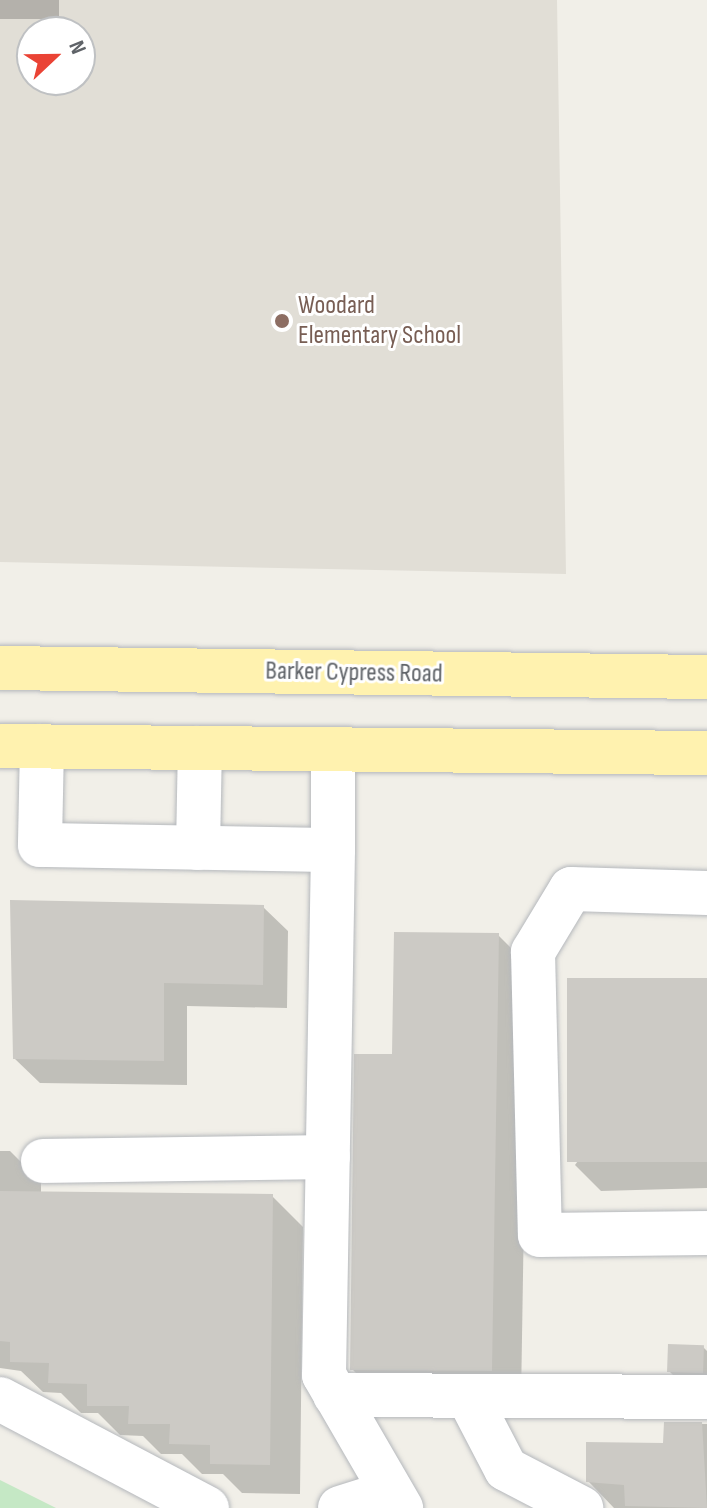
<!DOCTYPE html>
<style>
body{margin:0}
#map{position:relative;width:707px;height:1508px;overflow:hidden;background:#f1efe8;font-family:"Sofia Sans Condensed",sans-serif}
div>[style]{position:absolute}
.education>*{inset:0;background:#e1ded6}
.green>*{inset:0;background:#c5e8c5}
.shadow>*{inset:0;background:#0003;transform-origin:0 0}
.building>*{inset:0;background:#cccac5;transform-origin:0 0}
.roads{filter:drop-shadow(0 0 2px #b5b8bc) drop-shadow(0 0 2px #b5b8bc)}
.minor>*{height:44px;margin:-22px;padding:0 22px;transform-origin:22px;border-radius:22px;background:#fff}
.major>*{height:44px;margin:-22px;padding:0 22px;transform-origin:22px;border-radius:22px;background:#fff2af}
.dots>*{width:22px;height:22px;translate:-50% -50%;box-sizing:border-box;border:4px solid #fff;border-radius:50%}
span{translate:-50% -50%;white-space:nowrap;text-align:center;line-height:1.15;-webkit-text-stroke:6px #fff;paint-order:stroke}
.education-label{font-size:26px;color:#785e54}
.left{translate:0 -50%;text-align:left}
.street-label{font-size:26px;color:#5f6368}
.north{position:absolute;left:16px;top:16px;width:80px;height:80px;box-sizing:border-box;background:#fff;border:2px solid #bfc1c3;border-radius:50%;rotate:68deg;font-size:22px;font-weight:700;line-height:32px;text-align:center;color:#5f6368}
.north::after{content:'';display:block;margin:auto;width:28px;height:36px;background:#ea4335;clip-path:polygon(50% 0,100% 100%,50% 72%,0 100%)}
</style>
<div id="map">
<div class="education">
<div style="clip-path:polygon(evenodd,0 0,557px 0,566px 574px,0 562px,0 0,32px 32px,80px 32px,80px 80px,32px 80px,32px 32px)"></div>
</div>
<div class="green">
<div style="clip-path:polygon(0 1480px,56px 1508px,0 1508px)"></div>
</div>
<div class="shadow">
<div style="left:0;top:0;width:59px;height:19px"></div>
<div style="clip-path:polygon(263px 907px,288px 931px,287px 1008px,187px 1006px,187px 1085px,40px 1083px,15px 1059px)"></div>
<div style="clip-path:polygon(498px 935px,528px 965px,521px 1400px,382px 1399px,352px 1369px,394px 1057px)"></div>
<div style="clip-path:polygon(707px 980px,707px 1188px,601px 1191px,575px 1165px)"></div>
<div style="clip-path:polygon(0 1151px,10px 1151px,41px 1182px,41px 1194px,272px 1196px,303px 1227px,300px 1494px,242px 1493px,223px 1474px,202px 1474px,182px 1454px,161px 1454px,143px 1436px,120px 1435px,98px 1413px,81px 1413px,61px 1393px,43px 1392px,21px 1371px,0 1368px)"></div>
<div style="clip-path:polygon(703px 1347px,707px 1351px,707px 1401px,699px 1401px,669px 1371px)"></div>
<div style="clip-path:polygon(666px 1424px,707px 1424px,707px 1508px,614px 1508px,588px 1481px,665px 1445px)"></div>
</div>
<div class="building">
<div style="clip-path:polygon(10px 900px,264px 905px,263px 985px,164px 983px,164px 1061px,13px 1059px)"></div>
<div style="clip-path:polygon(394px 932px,499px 933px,492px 1371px,350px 1370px,354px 1054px,392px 1054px)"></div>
<div style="left:707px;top:978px;width:184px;height:140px;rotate:90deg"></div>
<div style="clip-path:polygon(0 1191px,273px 1194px,270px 1465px,210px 1464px,210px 1445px,169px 1444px,170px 1424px,128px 1424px,129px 1406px,87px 1406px,87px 1384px,48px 1383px,49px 1363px,10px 1362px,10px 1342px,0 1341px)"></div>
<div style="left:668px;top:1344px;width:36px;height:28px;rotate:2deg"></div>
<div style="clip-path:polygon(664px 1422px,702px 1422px,707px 1508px,625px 1506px,624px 1485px,586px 1482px,586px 1442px,663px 1443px)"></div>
</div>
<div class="roads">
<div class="minor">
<div style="left:42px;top:746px;width:99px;rotate:91.2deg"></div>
<div style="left:40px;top:845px;width:293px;rotate:1deg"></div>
<div style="left:333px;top:850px;width:100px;rotate:-90deg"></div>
<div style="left:198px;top:848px;width:100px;rotate:-88.9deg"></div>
<div style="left:333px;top:850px;width:525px;rotate:90.98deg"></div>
<div style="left:324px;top:1375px;width:154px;rotate:59.9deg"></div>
<div style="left:707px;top:893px;width:136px;rotate:-178.3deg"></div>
<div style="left:571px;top:889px;width:74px;rotate:121.1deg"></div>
<div style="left:533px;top:952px;width:283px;rotate:88.6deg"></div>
<div style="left:540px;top:1235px;width:167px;rotate:-0.7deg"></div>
<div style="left:43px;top:1161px;width:285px;rotate:-0.8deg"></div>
<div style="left:335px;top:1395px;width:372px;rotate:0.3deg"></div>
<div style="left:468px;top:1396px;width:82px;rotate:62.5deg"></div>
<div style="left:506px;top:1469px;width:85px;rotate:27.5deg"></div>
<div style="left:0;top:1399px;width:234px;rotate:27.8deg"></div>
<div style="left:340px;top:1508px;width:50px;rotate:-17.4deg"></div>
</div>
<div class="major">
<div style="left:0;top:668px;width:707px;rotate:0.73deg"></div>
<div style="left:0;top:746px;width:707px;rotate:0.57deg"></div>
</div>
</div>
<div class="dots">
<div style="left:282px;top:321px;background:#8d6e63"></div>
</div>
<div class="education-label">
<span class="left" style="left:298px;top:321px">Woodard<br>Elementary School</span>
</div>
<div class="street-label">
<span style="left:354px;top:673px;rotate:1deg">Barker Cypress Road</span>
</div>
<div class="north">N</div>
</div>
